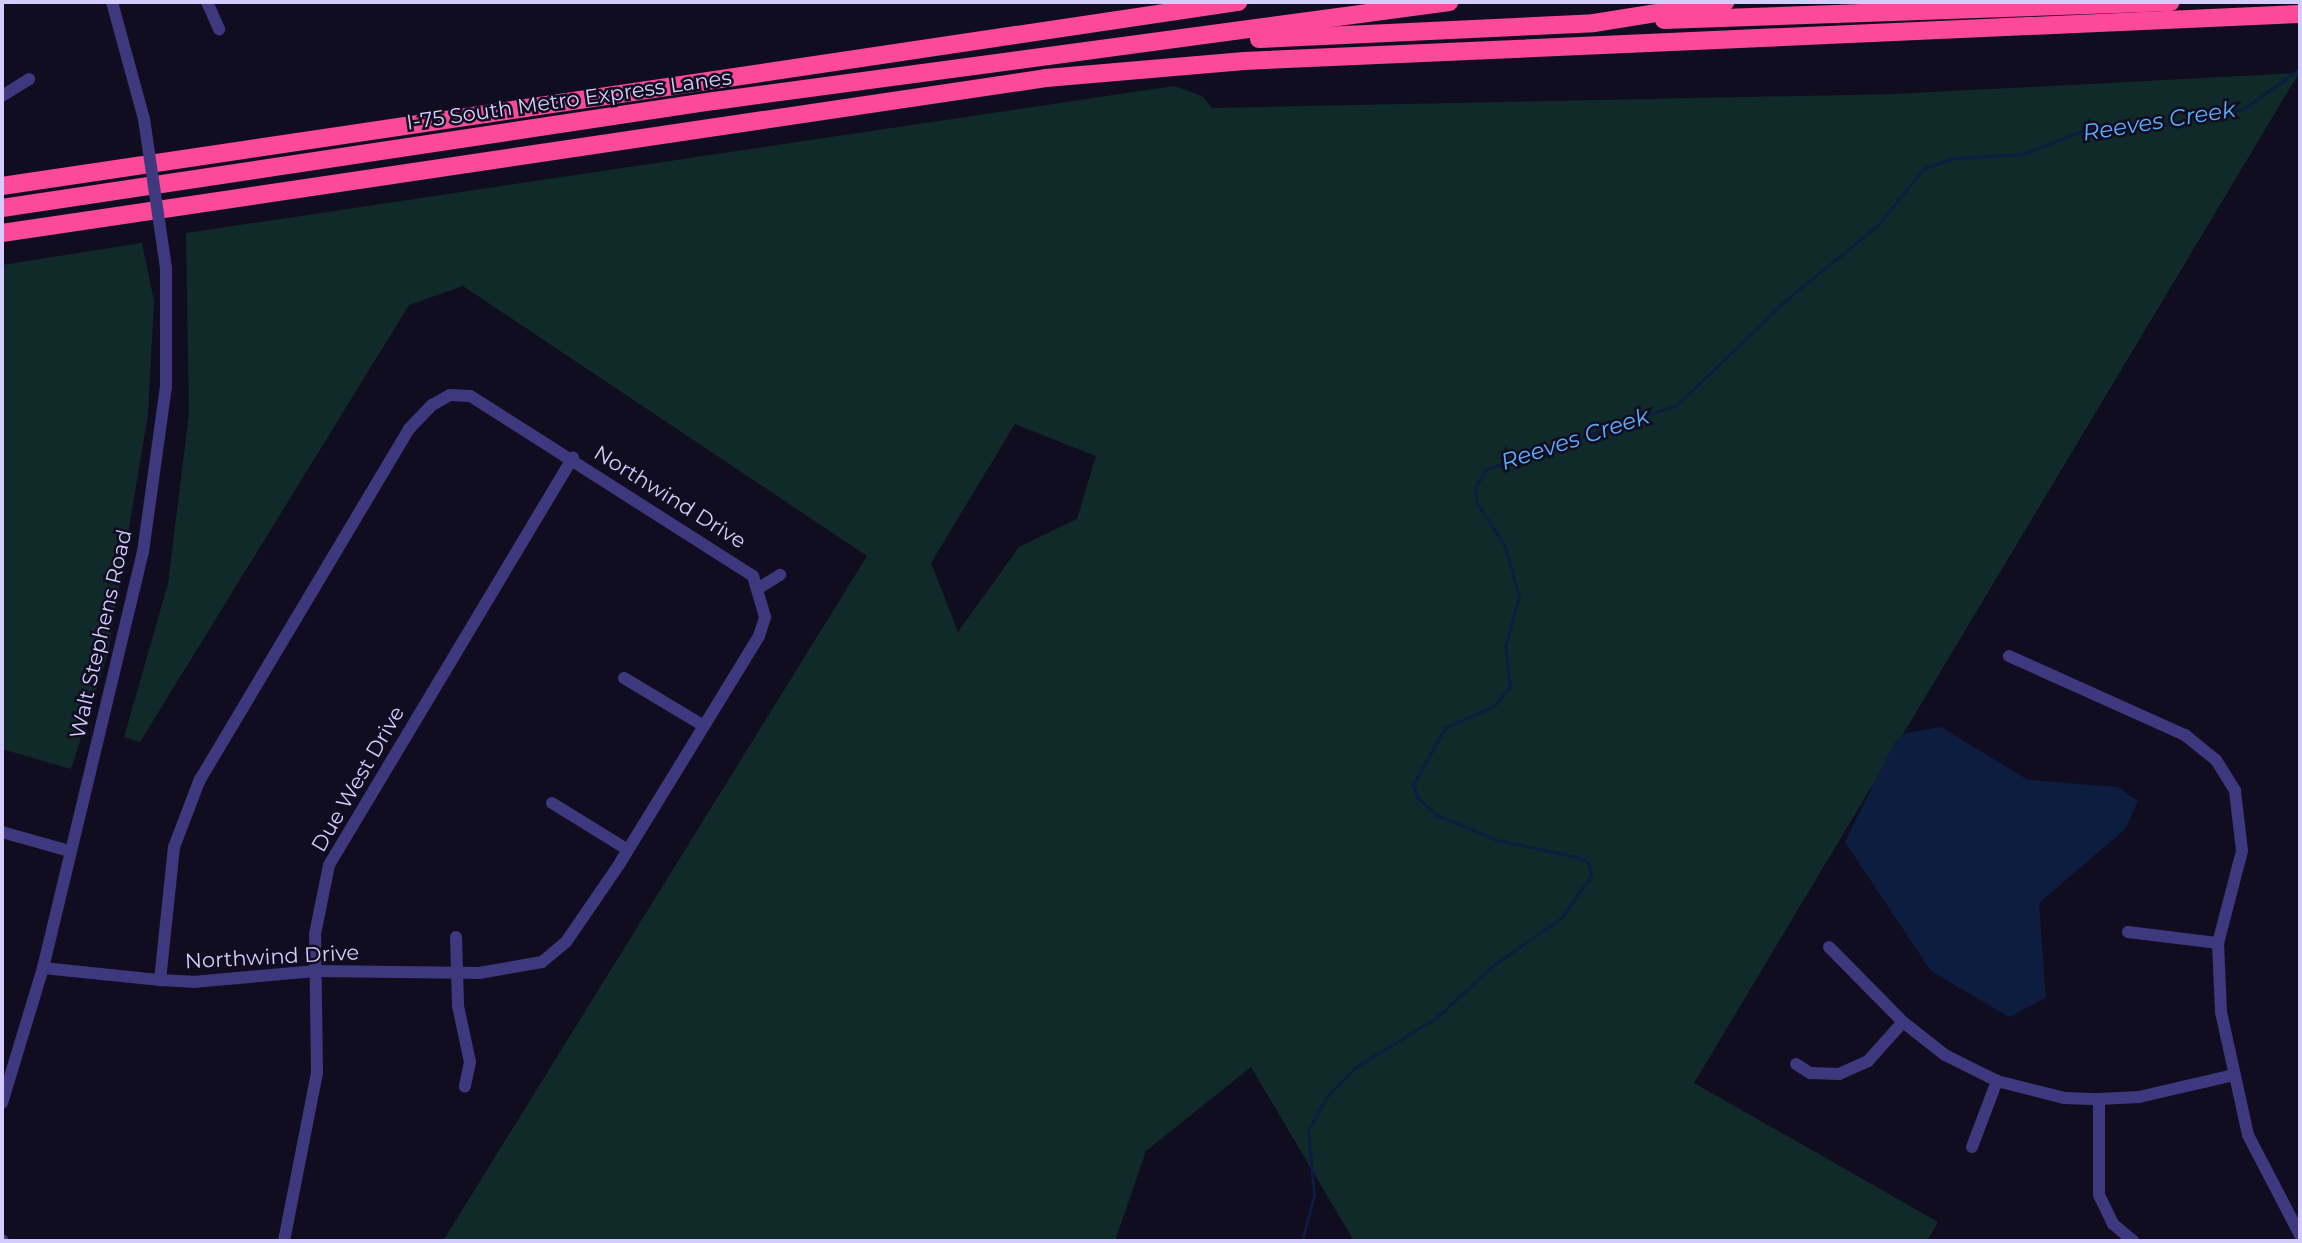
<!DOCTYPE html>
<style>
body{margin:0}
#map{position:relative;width:2302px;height:1243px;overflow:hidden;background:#110d20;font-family:Montserrat,sans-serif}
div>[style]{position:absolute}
.green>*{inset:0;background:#102a2a}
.water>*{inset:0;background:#0c1d40}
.stream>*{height:2.5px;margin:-1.25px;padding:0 1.25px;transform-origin:1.25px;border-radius:1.25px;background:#0c1d40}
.minor>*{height:12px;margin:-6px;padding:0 6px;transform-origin:6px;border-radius:6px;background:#3e397e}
.highway>*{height:18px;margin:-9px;padding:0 9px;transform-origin:9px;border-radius:9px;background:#fc4999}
.minor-bridge>*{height:12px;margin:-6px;padding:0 6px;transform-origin:6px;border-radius:6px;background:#3e397e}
span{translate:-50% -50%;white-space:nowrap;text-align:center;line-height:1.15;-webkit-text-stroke:5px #110d20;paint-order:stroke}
.street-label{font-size:21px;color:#d4ccfe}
.water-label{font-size:23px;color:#5cadfc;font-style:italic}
.frame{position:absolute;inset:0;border:4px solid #d4ccfe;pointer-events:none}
</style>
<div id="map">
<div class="green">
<div style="clip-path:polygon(evenodd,2299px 73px,1694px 1083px,1938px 1222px,1927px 1241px,1354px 1241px,1251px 1067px,1146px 1151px,1115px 1241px,443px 1241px,867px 556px,463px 286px,409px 305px,140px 742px,124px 737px,168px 584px,189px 414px,186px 233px,1174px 86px,1202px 96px,1212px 108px,1895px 94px,2299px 73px,1015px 424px,1096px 456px,1077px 519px,1019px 547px,958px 632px,931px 563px,1015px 424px)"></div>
<div style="clip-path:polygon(142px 243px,154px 301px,148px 414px,108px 653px,71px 769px,2px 749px,2px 265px)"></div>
</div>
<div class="water">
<div style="clip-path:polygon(1941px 727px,2028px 780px,2118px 787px,2138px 801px,2125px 829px,2039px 903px,2046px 998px,2009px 1017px,1931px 971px,1845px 842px,1894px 743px,1906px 733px)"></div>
</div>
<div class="stream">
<div style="left:1302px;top:1241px;width:47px;rotate:-75.1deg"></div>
<div style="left:1314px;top:1196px;width:66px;rotate:-95.2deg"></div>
<div style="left:1308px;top:1130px;width:40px;rotate:-60.3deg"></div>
<div style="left:1328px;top:1095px;width:40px;rotate:-45deg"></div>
<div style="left:1356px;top:1067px;width:94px;rotate:-31.5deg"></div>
<div style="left:1436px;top:1018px;width:80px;rotate:-42.5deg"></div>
<div style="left:1495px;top:964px;width:80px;rotate:-34.9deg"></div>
<div style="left:1561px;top:918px;width:52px;rotate:-54.5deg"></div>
<div style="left:1591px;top:876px;width:13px;rotate:-103deg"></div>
<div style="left:1588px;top:863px;width:13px;rotate:-153deg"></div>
<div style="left:1576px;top:857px;width:80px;rotate:-168.4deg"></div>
<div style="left:1498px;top:841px;width:67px;rotate:-157.2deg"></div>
<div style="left:1436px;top:815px;width:26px;rotate:-137deg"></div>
<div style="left:1417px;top:797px;width:13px;rotate:-108deg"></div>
<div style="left:1413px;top:785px;width:65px;rotate:-60.7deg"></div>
<div style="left:1445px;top:728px;width:54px;rotate:-24.2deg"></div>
<div style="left:1494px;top:706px;width:26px;rotate:-51deg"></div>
<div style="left:1510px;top:686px;width:39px;rotate:-97deg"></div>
<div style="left:1505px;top:647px;width:53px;rotate:-74.6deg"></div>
<div style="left:1519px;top:596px;width:53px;rotate:-106.4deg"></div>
<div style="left:1504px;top:545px;width:50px;rotate:-122.7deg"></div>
<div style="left:1477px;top:503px;width:15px;rotate:-98deg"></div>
<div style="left:1475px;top:488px;width:22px;rotate:-60deg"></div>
<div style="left:1486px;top:469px;width:201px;rotate:-18.5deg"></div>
<div style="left:1677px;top:405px;width:150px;rotate:-43.9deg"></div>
<div style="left:1785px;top:301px;width:122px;rotate:-39.3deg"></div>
<div style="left:1879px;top:224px;width:70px;rotate:-51.3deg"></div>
<div style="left:1923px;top:169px;width:33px;rotate:-20deg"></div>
<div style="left:1954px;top:158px;width:69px;rotate:-3.3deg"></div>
<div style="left:2023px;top:154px;width:69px;rotate:-21.3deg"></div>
<div style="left:2087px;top:129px;width:70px;rotate:-2.5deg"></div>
<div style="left:2157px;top:126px;width:88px;rotate:-11.2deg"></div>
<div style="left:2243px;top:109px;width:70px;rotate:-35.1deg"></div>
</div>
<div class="minor">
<div style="left:112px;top:2px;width:121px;rotate:74.7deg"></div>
<div style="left:207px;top:2px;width:30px;rotate:66deg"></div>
<div style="left:2px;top:96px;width:32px;rotate:-32deg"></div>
<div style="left:759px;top:588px;width:25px;rotate:-32deg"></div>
<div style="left:2009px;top:656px;width:193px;rotate:24.2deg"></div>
<div style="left:2185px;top:735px;width:40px;rotate:39deg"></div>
<div style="left:2216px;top:760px;width:36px;rotate:58deg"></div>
<div style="left:2235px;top:791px;width:60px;rotate:83.3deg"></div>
<div style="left:2242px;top:851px;width:95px;rotate:104.6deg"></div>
<div style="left:2218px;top:943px;width:69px;rotate:87.5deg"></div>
<div style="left:2221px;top:1012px;width:126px;rotate:77.6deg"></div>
<div style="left:2248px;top:1135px;width:113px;rotate:62.5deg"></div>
<div style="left:624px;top:678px;width:93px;rotate:31deg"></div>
<div style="left:552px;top:803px;width:89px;rotate:31.7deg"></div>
<div style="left:2px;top:832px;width:70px;rotate:15.8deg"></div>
<div style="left:2128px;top:932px;width:91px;rotate:7deg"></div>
<div style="left:456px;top:937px;width:69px;rotate:88.3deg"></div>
<div style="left:458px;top:1006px;width:57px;rotate:77.9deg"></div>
<div style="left:470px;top:1062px;width:25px;rotate:102deg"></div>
<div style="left:1829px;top:947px;width:105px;rotate:45.4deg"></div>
<div style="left:1903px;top:1022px;width:53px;rotate:38.2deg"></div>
<div style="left:1945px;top:1055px;width:58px;rotate:26.6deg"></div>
<div style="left:1997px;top:1081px;width:69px;rotate:14.2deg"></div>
<div style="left:2064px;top:1098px;width:35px;rotate:2deg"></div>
<div style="left:2099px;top:1099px;width:40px;rotate:-2.9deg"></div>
<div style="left:2139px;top:1097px;width:98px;rotate:-13deg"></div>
<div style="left:43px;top:968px;width:118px;rotate:5.9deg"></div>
<div style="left:160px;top:980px;width:33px;rotate:3deg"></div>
<div style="left:193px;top:982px;width:123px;rotate:-5.1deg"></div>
<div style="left:316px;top:971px;width:163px;rotate:0.7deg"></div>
<div style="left:479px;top:973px;width:64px;rotate:-9.9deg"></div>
<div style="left:542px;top:962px;width:31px;rotate:-40deg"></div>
<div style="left:566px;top:942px;width:96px;rotate:-55.6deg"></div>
<div style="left:620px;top:863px;width:266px;rotate:-58.5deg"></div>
<div style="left:759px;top:636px;width:20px;rotate:-72deg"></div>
<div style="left:765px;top:617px;width:43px;rotate:-106.3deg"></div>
<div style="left:753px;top:576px;width:335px;rotate:-147.5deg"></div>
<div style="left:470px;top:396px;width:20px;rotate:-177deg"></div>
<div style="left:450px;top:395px;width:21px;rotate:151deg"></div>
<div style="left:432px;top:405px;width:33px;rotate:134deg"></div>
<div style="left:409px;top:429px;width:408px;rotate:120.8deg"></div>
<div style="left:200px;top:779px;width:73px;rotate:110.9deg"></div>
<div style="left:174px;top:847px;width:134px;rotate:96deg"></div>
<div style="left:1796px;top:1064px;width:17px;rotate:33deg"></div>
<div style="left:1810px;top:1073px;width:29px;rotate:2deg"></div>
<div style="left:1839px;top:1074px;width:32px;rotate:-24deg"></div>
<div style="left:1868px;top:1061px;width:52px;rotate:-48.1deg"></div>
<div style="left:2099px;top:1099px;width:96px;rotate:90deg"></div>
<div style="left:2099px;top:1195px;width:32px;rotate:64deg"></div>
<div style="left:2113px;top:1224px;width:26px;rotate:40deg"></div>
<div style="left:2px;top:1103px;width:141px;rotate:-73.1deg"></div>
<div style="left:43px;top:968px;width:428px;rotate:-76.5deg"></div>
<div style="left:143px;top:552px;width:167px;rotate:-82.1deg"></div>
<div style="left:166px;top:387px;width:119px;rotate:-90deg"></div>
<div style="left:1972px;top:1147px;width:71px;rotate:-69.3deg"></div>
<div style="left:2px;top:1240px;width:1px;rotate:45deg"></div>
<div style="left:284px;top:1241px;width:171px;rotate:-78.9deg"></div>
<div style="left:317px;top:1073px;width:139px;rotate:-90.8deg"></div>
<div style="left:315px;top:934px;width:70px;rotate:-78.5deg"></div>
<div style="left:329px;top:865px;width:475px;rotate:-59.1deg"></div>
</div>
<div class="highway">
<div style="left:1664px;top:20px;width:507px;rotate:-2.03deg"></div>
<div style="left:1259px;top:39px;width:335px;rotate:-2.7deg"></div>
<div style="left:1594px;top:23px;width:133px;rotate:-9.1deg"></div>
<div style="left:2px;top:186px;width:1250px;rotate:-8.47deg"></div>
<div style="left:2px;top:208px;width:720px;rotate:-8.55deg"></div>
<div style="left:714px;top:101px;width:742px;rotate:-7.67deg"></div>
<div style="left:2px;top:233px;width:1055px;rotate:-8.44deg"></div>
<div style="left:1046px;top:78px;width:199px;rotate:-4.9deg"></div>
<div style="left:1244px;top:61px;width:1057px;rotate:-2.55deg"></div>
</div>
<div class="minor-bridge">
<div style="left:144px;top:119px;width:151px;rotate:81.6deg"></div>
</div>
<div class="street-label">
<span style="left:569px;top:100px;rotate:-8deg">I-75 South Metro Express Lanes</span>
<span style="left:670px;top:497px;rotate:32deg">Northwind Drive</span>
<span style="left:101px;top:634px;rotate:-77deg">Walt Stephens Road</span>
<span style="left:358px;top:779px;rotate:-60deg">Due West Drive</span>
<span style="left:272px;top:957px;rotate:-3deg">Northwind Drive</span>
</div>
<div class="water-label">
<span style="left:2159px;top:121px;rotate:-9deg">Reeves Creek</span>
<span style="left:1575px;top:439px;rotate:-18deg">Reeves Creek</span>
</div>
<div class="frame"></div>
</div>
